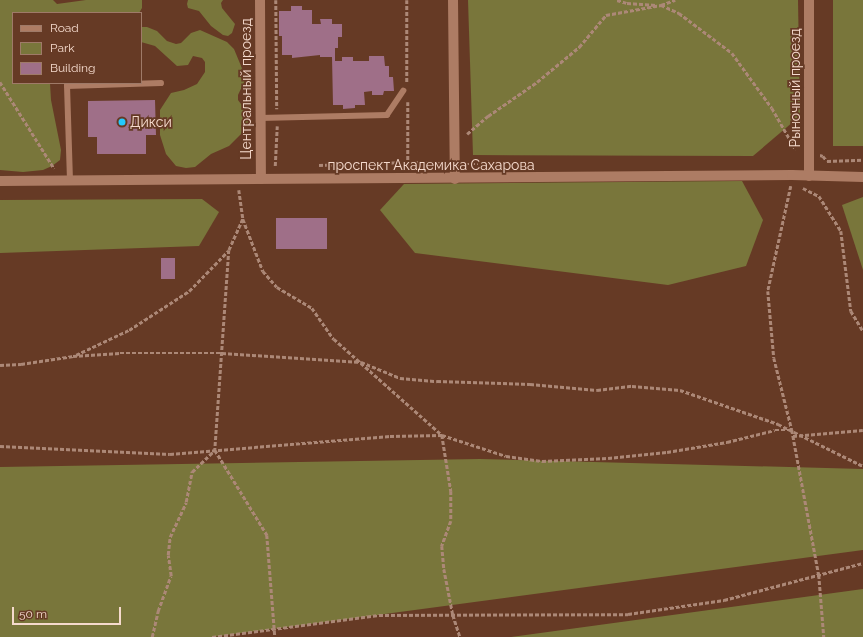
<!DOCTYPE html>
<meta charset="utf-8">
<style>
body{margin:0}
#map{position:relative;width:863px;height:637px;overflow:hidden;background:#663a25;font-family:Raleway,sans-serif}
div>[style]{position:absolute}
.green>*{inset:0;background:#79763b;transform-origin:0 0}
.building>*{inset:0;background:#9f6f88;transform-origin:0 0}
.path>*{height:2.5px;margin-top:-1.25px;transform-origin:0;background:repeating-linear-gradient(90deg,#ac8877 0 4px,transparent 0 6px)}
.lane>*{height:5.5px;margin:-2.75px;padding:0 2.75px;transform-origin:2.75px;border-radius:2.75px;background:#ad7c64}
.street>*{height:10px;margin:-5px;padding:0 5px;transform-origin:5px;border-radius:5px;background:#ad7c64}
.secondary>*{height:10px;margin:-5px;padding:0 5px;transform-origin:5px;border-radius:5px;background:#ad7c64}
.dots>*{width:11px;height:11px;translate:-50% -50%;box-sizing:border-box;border:2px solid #663a25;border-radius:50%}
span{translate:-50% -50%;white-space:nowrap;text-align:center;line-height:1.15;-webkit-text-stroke:3.5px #663a25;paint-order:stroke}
.street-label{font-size:14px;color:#f5dacd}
.poi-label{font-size:14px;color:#f5dacd}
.left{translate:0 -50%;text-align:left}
.legend{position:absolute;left:12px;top:12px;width:130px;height:72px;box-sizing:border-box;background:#663a25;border:1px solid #9f7a68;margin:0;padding:5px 7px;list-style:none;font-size:12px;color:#f5dacd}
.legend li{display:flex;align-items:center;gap:8px;height:20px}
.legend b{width:20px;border:1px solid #9f7a68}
.scale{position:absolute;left:12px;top:607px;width:109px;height:18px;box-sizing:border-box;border:2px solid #f5dacd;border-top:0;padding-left:5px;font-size:12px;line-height:14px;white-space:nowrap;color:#f5dacd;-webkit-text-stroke:3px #663a25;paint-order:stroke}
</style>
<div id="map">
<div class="green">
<div style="clip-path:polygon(0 0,53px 0,57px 4px,86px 0,142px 0,142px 8px,139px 13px,13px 13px,13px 83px,50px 83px,51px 100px,61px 150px,60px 160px,52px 166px,43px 170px,23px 172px,0 170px)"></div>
<div style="clip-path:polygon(188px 0,223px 0,221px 3px,222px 8px,235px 24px,232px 33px,228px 36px,223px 35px,211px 26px,199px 11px,188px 8px,187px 4px)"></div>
<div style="clip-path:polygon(468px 0,798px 0,800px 116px,753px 156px,473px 155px)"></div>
<div style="left:833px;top:0;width:30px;height:146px"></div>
<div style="clip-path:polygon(141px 27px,147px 27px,157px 31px,167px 41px,176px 44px,181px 43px,191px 33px,200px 30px,227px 42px,234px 49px,246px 78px,238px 95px,238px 100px,247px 112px,248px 122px,244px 131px,229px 146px,211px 154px,195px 167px,186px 168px,176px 166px,166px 154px,160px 135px,160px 110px,171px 93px,184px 90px,197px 84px,205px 72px,205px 62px,202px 58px,193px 56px,188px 65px,177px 66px,155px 46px,141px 42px)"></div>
<div style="clip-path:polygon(742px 181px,763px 220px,746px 266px,668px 285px,415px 253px,380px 210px,404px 184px)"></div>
<div style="clip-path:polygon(863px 197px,863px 270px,842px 205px)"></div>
<div style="clip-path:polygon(202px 199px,219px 212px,199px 246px,0 253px,0 200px)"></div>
<div style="clip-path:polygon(480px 459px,863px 469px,863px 550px,212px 637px,0 637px,0 467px)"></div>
<div style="clip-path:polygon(863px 589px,863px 637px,511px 637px)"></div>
</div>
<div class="building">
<div style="clip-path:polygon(291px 6px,302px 6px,302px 10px,312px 10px,312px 24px,321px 24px,320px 19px,332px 19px,332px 24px,342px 24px,342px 37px,338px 37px,338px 48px,335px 48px,335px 61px,342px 61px,342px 57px,353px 57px,353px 61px,369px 61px,369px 56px,384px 56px,385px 66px,389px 66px,389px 77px,393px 77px,394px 91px,384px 91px,383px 95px,372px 95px,372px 91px,364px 92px,365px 105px,355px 105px,355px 108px,343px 109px,343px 105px,333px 105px,332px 57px,320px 57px,320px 55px,292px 58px,292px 55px,282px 55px,282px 36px,279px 36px,279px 11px,291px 11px)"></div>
<div style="clip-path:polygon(155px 100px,156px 135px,146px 135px,146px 154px,97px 154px,97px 137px,88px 137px,88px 101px)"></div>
<div style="left:276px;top:218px;width:51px;height:31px"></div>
<div style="left:161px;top:258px;width:14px;height:21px"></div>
</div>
<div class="path">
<div style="left:276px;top:0;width:109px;rotate:89.5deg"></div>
<div style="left:407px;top:0;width:83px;rotate:90deg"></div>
<div style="left:617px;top:0;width:10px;rotate:17deg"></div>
<div style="left:627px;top:3px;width:29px;rotate:4deg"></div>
<div style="left:661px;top:5px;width:20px;rotate:24deg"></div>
<div style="left:679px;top:13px;width:66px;rotate:37deg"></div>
<div style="left:732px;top:53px;width:68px;rotate:54deg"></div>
<div style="left:772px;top:108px;width:48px;rotate:60.3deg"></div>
<div style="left:0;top:82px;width:102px;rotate:57.9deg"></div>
<div style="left:408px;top:102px;width:65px;rotate:90deg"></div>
<div style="left:467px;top:134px;width:28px;rotate:-41deg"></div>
<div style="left:488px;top:116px;width:60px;rotate:-34.8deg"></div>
<div style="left:537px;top:82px;width:55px;rotate:-39.8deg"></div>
<div style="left:579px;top:47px;width:42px;rotate:-49.8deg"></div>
<div style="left:606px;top:15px;width:56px;rotate:-10.3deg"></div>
<div style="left:661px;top:5px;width:15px;rotate:-20deg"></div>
<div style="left:820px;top:155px;width:3px;rotate:18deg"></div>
<div style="left:823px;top:156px;width:6px;rotate:51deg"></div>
<div style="left:827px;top:161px;width:36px;rotate:-2deg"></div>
<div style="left:465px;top:164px;width:13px"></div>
<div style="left:319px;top:165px;width:89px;rotate:-1.9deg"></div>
<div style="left:408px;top:162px;width:36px;rotate:2deg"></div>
<div style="left:275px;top:166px;width:40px;rotate:-87.1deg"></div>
<div style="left:791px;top:186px;width:107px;rotate:102.4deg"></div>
<div style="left:768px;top:291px;width:67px;rotate:84.9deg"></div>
<div style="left:774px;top:358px;width:74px;rotate:76deg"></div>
<div style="left:792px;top:430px;width:147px;rotate:79.5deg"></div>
<div style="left:819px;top:575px;width:62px;rotate:85.4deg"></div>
<div style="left:803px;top:188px;width:18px;rotate:27deg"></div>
<div style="left:819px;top:196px;width:41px;rotate:57.8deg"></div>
<div style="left:841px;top:231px;width:81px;rotate:82.9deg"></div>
<div style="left:851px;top:311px;width:23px;rotate:59deg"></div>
<div style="left:239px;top:190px;width:29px;rotate:82deg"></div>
<div style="left:243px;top:219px;width:56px;rotate:69deg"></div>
<div style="left:263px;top:271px;width:21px;rotate:49deg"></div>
<div style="left:277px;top:287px;width:41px;rotate:31deg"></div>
<div style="left:312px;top:308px;width:38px;rotate:55deg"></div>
<div style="left:334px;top:339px;width:144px;rotate:41.6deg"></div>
<div style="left:442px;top:435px;width:67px;rotate:18.2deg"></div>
<div style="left:506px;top:456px;width:36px;rotate:8deg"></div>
<div style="left:542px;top:461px;width:66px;rotate:-2.6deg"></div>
<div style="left:608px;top:458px;width:59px;rotate:-5.8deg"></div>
<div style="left:667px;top:452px;width:61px;rotate:-9.5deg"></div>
<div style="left:727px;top:442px;width:49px;rotate:-14deg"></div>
<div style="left:775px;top:430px;width:16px"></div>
<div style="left:243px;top:219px;width:34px;rotate:114deg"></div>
<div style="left:229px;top:250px;width:200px;rotate:94deg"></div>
<div style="left:215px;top:450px;width:100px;rotate:58.5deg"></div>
<div style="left:267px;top:535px;width:102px;rotate:85.5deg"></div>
<div style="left:76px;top:355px;width:59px;rotate:-25.3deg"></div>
<div style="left:129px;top:330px;width:72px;rotate:-33deg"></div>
<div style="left:189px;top:291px;width:56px;rotate:-45.7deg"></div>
<div style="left:0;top:365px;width:21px;rotate:-3deg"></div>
<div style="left:21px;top:364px;width:53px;rotate:-8.7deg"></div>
<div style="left:73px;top:356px;width:47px;rotate:-3.7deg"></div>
<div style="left:120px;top:353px;width:102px"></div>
<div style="left:222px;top:353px;width:139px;rotate:3.7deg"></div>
<div style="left:361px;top:362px;width:42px;rotate:22.3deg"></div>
<div style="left:400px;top:378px;width:37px;rotate:5deg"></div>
<div style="left:437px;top:381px;width:93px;rotate:1.8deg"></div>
<div style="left:530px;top:384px;width:67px;rotate:5.1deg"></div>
<div style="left:597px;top:390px;width:35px;rotate:-7deg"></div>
<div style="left:632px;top:386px;width:48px;rotate:4.8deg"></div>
<div style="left:680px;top:390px;width:104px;rotate:19.1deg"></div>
<div style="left:778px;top:424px;width:95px;rotate:26.3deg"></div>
<div style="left:793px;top:436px;width:70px;rotate:-4.9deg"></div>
<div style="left:0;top:446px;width:170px;rotate:2.7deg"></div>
<div style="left:170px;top:454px;width:221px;rotate:-4.7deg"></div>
<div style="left:390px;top:436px;width:52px;rotate:-1.1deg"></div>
<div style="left:442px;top:435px;width:57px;rotate:80.9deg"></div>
<div style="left:451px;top:491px;width:30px;rotate:90deg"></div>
<div style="left:451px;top:521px;width:27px;rotate:110deg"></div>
<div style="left:442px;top:546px;width:23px;rotate:85deg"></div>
<div style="left:444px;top:569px;width:47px;rotate:78.9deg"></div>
<div style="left:453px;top:615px;width:23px;rotate:72deg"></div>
<div style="left:152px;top:637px;width:27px;rotate:-77deg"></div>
<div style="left:158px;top:611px;width:37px;rotate:-70deg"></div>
<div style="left:171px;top:576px;width:21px;rotate:-98deg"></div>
<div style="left:168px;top:555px;width:18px;rotate:-84deg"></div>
<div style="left:170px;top:537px;width:38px;rotate:-65deg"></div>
<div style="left:186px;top:502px;width:31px;rotate:-79deg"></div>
<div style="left:192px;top:472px;width:32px;rotate:-44deg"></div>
<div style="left:212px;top:637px;width:168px;rotate:-7.5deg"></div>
<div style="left:379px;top:615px;width:249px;rotate:-0.2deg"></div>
<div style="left:628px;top:614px;width:97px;rotate:-8.3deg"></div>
<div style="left:724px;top:600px;width:144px;rotate:-14.9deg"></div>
</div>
<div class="lane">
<div style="left:260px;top:118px;width:127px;rotate:-1.4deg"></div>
<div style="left:387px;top:115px;width:29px;rotate:-56deg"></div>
<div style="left:70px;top:181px;width:95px;rotate:-91.8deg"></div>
<div style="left:67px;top:86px;width:94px;rotate:-1.8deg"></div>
</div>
<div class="street">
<div style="left:260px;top:0;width:179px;rotate:89.7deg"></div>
<div style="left:453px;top:0;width:179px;rotate:89.4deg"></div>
<div style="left:809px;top:0;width:176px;rotate:90deg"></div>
</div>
<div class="secondary">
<div style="left:0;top:181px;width:792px;rotate:-0.43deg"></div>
<div style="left:792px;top:175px;width:71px;rotate:1.6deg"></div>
</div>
<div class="dots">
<div style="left:122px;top:122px;background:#23c9fe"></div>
</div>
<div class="street-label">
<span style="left:795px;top:88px;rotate:-90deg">Рыночный проезд</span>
<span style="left:246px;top:89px;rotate:-90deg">Центральный проезд</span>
<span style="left:431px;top:165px">проспект Академика Сахарова</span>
</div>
<div class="poi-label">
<span class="left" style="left:130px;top:122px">Дикси</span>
</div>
<ul class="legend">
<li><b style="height:5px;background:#ad7c64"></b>Road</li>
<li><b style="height:11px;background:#79763b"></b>Park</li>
<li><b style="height:11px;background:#9f6f88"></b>Building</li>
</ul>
<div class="scale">50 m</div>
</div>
